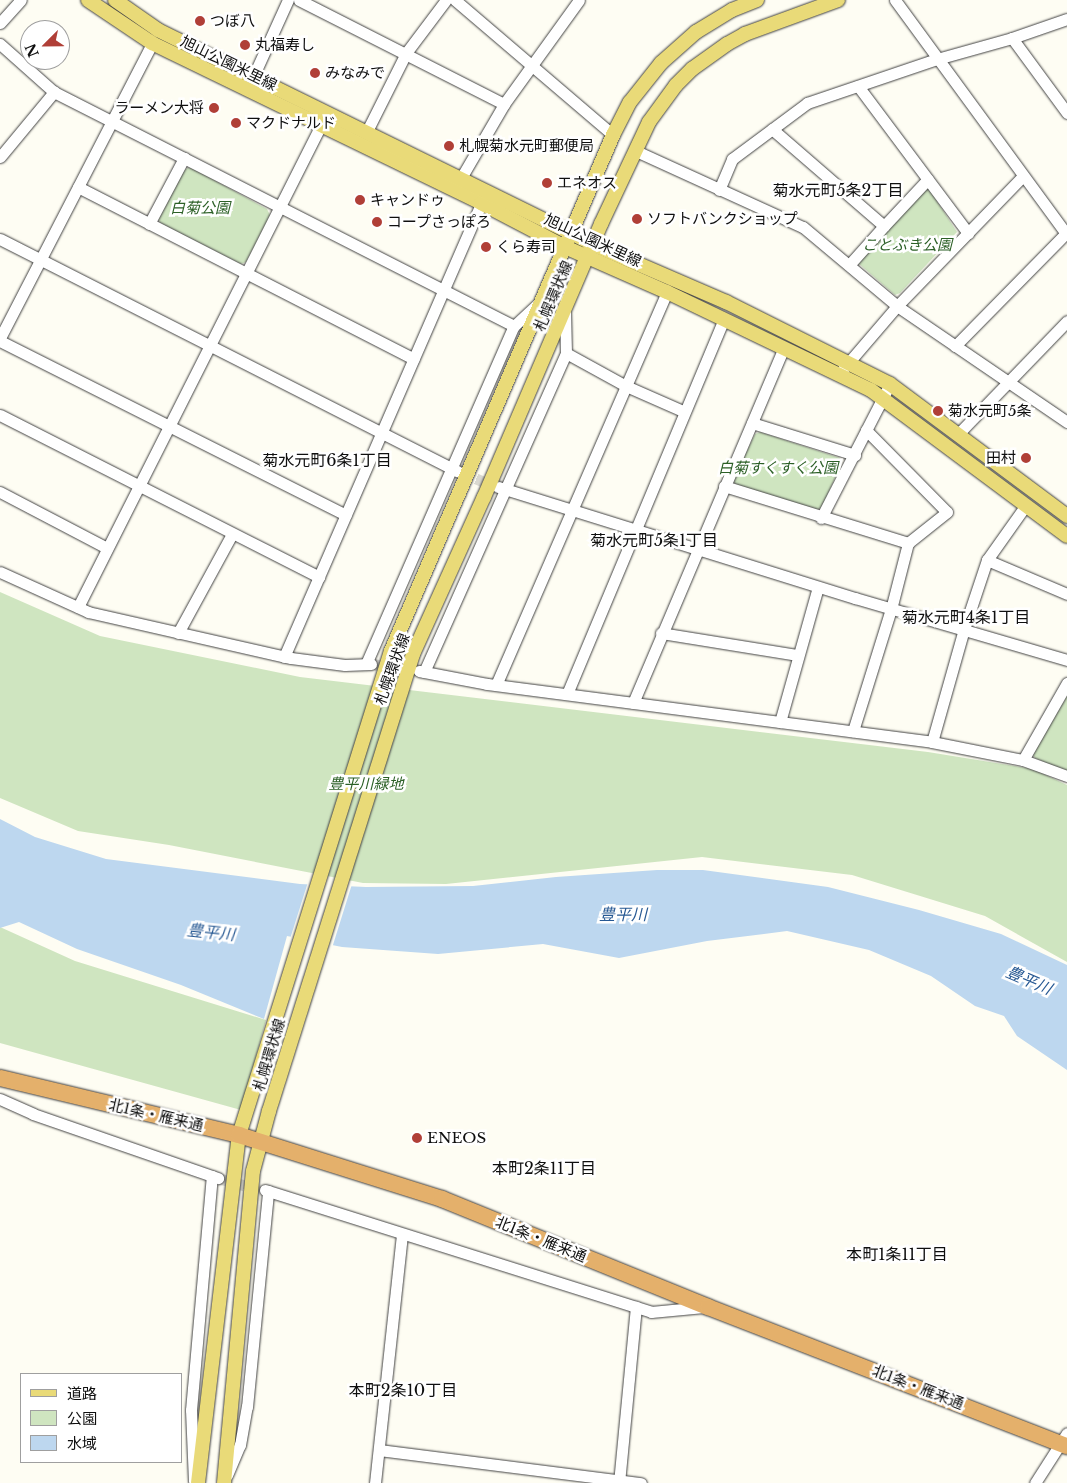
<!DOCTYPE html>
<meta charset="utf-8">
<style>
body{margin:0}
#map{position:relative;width:1067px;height:1483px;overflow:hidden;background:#fefdf3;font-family:"Libre Baskerville","Noto Sans JP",serif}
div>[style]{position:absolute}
.green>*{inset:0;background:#cfe5c0}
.water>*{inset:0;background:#bdd7ef}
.pier>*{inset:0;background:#fefdf3}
.minor-tunnel>*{height:11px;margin-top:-5.5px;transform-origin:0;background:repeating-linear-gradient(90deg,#dad9d1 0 11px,transparent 0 16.5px)}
.roads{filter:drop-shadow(0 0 1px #424242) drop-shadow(0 0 1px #424242)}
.minor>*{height:11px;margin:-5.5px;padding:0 5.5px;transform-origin:5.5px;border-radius:5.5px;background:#fff}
.major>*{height:14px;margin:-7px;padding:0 7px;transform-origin:7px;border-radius:7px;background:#e9da78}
.highway>*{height:16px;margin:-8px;padding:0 8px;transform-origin:8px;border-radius:8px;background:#e4b06b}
.dots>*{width:14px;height:14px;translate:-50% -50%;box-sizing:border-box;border:2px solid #fff;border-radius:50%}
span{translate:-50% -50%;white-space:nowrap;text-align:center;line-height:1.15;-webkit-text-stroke:5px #fff;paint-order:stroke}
.poi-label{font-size:15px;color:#0f0f0f}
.left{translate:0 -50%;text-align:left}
.right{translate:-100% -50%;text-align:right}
.street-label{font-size:15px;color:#0f0f0f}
.park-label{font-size:15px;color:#2c6027;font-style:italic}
.neighbourhood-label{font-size:16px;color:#0f0f0f}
.water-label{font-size:16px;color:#265893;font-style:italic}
.legend{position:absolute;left:20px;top:1373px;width:162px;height:90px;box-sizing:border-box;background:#fff;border:1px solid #9f9f9f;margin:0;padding:6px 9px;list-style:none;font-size:15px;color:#0f0f0f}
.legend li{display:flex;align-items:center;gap:10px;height:25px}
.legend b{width:25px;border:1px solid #9f9f9f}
.north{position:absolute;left:20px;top:20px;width:50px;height:50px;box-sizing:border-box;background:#fff;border:1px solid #9f9f9f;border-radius:50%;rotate:247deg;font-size:14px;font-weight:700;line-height:20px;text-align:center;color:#0f0f0f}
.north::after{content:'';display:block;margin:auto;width:18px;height:22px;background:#b03f37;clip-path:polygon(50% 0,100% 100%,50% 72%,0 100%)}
</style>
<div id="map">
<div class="green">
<div style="clip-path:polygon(190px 167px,267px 209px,270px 215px,246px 262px,241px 264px,160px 223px,159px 219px,184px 170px)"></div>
<div style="clip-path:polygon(924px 188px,929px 189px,957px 232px,900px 293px,895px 295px,858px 263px)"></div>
<div style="clip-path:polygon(760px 432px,840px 458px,842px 462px,822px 507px,817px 510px,736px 485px,733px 481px,755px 434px)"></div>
<div style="clip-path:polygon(0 592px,100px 636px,300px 677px,928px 752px,1033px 769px,1067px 785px,1067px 962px,985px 916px,852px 875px,702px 857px,446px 884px,363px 883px,169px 845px,78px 831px,0 798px)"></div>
<div style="clip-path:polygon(1067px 696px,1067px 772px,1035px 758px,1033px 755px)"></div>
<div style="clip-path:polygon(0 927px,75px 961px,266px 1020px,241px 1110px,0 1043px)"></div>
</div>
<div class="water">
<div style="clip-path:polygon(0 819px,35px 837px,106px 859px,300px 884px,366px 887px,473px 886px,556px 877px,657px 870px,703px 870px,828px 887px,919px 910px,1001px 934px,1067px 965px,1067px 1070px,1017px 1036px,1004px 1016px,975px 1006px,931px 976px,869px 950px,787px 931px,707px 941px,619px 958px,543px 944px,438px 954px,342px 947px,287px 936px,264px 1019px,181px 985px,77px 949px,19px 922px,0 928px)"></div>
</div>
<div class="pier">
<div style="clip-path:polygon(308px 882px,352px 884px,332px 948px,290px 939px)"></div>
</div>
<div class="minor-tunnel">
<div style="left:461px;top:472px;width:39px;rotate:23deg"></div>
<div style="left:372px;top:664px;width:43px;rotate:7.9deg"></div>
<div style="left:218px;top:1178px;width:41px;rotate:15.4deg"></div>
</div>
<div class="roads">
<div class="minor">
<div style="left:299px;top:0;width:230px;rotate:26.9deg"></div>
<div style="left:455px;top:0;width:208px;rotate:40.5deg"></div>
<div style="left:895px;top:0;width:291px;rotate:53.8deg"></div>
<div style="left:0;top:23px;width:31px;rotate:-48deg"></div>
<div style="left:1012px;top:38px;width:93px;rotate:53.7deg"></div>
<div style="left:0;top:44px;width:72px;rotate:41.6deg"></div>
<div style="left:54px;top:92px;width:516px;rotate:26.96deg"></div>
<div style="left:253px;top:77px;width:85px;rotate:-65.6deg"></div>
<div style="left:858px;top:86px;width:184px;rotate:53.2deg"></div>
<div style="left:772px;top:129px;width:148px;rotate:40.9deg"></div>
<div style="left:884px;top:226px;width:64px;rotate:-46.9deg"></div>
<div style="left:367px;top:131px;width:87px;rotate:-63.4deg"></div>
<div style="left:406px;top:53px;width:66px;rotate:-53deg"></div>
<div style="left:636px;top:151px;width:183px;rotate:24.5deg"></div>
<div style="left:803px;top:227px;width:123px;rotate:40deg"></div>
<div style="left:897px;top:306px;width:206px;rotate:34.3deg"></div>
<div style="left:0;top:157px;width:85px;rotate:-50.3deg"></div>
<div style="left:461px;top:178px;width:86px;rotate:-59.8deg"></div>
<div style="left:504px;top:104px;width:128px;rotate:-54.2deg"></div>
<div style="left:78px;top:187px;width:377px;rotate:27.1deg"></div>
<div style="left:719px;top:190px;width:34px;rotate:-67deg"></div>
<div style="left:732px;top:159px;width:94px;rotate:-36.7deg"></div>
<div style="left:807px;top:103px;width:137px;rotate:-18.7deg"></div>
<div style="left:937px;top:59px;width:78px;rotate:-15.6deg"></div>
<div style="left:1012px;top:38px;width:58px;rotate:-19.1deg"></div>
<div style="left:149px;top:224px;width:75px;rotate:-62.1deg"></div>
<div style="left:0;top:239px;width:513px;rotate:26.92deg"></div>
<div style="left:849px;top:265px;width:52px;rotate:-48.1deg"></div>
<div style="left:0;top:338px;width:332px;rotate:-62.7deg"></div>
<div style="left:0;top:341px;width:387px;rotate:26.7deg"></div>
<div style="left:955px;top:346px;width:158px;rotate:-45.5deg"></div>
<div style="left:566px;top:353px;width:68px;rotate:28.8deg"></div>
<div style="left:626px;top:386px;width:64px;rotate:23.8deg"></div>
<div style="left:843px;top:369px;width:83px;rotate:-49.4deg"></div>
<div style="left:897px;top:306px;width:181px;rotate:-45.9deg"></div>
<div style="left:0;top:415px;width:358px;rotate:26.9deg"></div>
<div style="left:752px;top:423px;width:108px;rotate:17.3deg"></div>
<div style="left:866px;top:430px;width:115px;rotate:45.4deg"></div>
<div style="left:947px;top:512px;width:50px;rotate:141.5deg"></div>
<div style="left:958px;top:434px;width:157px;rotate:-46deg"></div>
<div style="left:724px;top:486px;width:193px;rotate:17.2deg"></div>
<div style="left:908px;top:543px;width:68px;rotate:104.4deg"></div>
<div style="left:891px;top:609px;width:128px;rotate:107.3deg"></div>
<div style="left:498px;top:487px;width:374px;rotate:17.3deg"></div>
<div style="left:855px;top:598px;width:221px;rotate:16.3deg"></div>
<div style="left:0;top:492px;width:121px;rotate:27.6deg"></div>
<div style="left:821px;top:518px;width:151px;rotate:-62.8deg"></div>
<div style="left:987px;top:560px;width:87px;rotate:23deg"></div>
<div style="left:0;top:572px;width:97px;rotate:24.4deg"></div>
<div style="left:88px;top:612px;width:208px;rotate:12.8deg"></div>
<div style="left:291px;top:658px;width:54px;rotate:7.4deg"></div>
<div style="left:345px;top:665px;width:26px;rotate:-2deg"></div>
<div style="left:78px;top:607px;width:549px;rotate:-63.25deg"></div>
<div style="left:178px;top:633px;width:113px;rotate:-61.4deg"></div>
<div style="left:661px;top:633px;width:138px;rotate:9.2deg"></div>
<div style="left:284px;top:657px;width:495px;rotate:-66.5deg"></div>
<div style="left:366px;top:664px;width:369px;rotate:-66.4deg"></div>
<div style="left:514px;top:326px;width:37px;rotate:-43deg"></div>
<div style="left:419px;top:671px;width:69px;rotate:10.8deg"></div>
<div style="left:487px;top:684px;width:449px;rotate:7.4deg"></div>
<div style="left:932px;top:742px;width:93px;rotate:11.2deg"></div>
<div style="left:1023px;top:760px;width:47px;rotate:20deg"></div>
<div style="left:424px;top:672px;width:349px;rotate:-66deg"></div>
<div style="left:566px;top:353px;width:40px;rotate:-91.4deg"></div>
<div style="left:496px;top:685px;width:429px;rotate:-66.5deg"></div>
<div style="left:567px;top:694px;width:407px;rotate:-67.3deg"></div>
<div style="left:633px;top:703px;width:386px;rotate:-67deg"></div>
<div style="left:780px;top:722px;width:140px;rotate:-74.3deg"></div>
<div style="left:932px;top:742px;width:117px;rotate:-74.2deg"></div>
<div style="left:964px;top:629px;width:73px;rotate:-71.6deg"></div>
<div style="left:987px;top:560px;width:67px;rotate:-54.7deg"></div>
<div style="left:1023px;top:760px;width:89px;rotate:-60.3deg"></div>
<div style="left:0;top:1099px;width:36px;rotate:24deg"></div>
<div style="left:33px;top:1114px;width:196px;rotate:19.1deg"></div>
<div style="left:265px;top:1190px;width:405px;rotate:17.5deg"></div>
<div style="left:651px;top:1312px;width:53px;rotate:-5.4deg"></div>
<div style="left:379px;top:1450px;width:264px;rotate:7.2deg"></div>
<div style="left:227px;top:1475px;width:33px;rotate:-67deg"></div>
<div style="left:240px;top:1445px;width:39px;rotate:-80deg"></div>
<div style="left:247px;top:1407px;width:217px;rotate:-84.4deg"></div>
<div style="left:194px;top:1481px;width:71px;rotate:-92.4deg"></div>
<div style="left:191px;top:1410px;width:235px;rotate:-84.9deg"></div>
<div style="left:375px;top:1483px;width:249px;rotate:-83.8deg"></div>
<div style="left:619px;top:1483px;width:177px;rotate:-84.5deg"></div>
<div style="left:1035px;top:1483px;width:59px;rotate:-57.4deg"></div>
</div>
<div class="major">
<div style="left:88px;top:0;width:77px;rotate:33.9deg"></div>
<div style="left:152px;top:43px;width:366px;rotate:25.9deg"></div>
<div style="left:481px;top:203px;width:95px;rotate:27.6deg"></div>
<div style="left:565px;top:247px;width:111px;rotate:23.8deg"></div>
<div style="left:667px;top:292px;width:226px;rotate:25.7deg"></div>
<div style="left:871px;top:390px;width:244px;rotate:36.7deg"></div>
<div style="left:115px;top:0;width:52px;rotate:34.9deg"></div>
<div style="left:158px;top:30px;width:484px;rotate:26.2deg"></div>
<div style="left:592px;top:244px;width:146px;rotate:23.4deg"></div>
<div style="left:726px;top:302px;width:183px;rotate:26.6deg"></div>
<div style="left:890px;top:384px;width:221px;rotate:36.7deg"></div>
<div style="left:198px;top:1483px;width:350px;rotate:-83.3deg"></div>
<div style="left:239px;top:1135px;width:507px;rotate:-72.57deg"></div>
<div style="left:391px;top:651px;width:562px;rotate:-66.72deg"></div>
<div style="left:613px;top:135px;width:37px;rotate:-63deg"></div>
<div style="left:630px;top:102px;width:50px;rotate:-51.5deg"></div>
<div style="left:661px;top:63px;width:47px;rotate:-41.5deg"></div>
<div style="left:696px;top:32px;width:42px;rotate:-31.4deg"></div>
<div style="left:732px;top:10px;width:27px;rotate:-22deg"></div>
<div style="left:224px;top:1483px;width:313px;rotate:-84.7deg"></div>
<div style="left:253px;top:1171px;width:62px;rotate:-75.1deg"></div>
<div style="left:269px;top:1111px;width:479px;rotate:-72.5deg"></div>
<div style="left:413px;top:654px;width:172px;rotate:-65.7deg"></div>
<div style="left:484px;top:497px;width:297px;rotate:-66.8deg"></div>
<div style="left:601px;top:224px;width:113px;rotate:-64.8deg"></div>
<div style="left:649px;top:122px;width:46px;rotate:-53.9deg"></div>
<div style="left:676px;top:85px;width:23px;rotate:-45deg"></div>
<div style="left:692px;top:69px;width:43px;rotate:-35.5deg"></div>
<div style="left:727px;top:44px;width:21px;rotate:-29deg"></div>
<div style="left:745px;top:34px;width:99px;rotate:-20.1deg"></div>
</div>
<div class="highway">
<div style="left:0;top:1078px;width:246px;rotate:13.4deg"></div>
<div style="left:239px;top:1135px;width:213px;rotate:17.5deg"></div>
<div style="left:442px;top:1199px;width:287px;rotate:22.1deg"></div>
<div style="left:708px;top:1307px;width:385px;rotate:21.2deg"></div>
</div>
</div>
<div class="dots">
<div style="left:200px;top:21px;background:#b03f37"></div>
<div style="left:245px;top:45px;background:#b03f37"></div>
<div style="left:315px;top:73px;background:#b03f37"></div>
<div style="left:214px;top:108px;background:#b03f37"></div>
<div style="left:236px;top:123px;background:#b03f37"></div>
<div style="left:449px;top:146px;background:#b03f37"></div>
<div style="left:547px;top:183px;background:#b03f37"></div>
<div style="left:360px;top:200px;background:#b03f37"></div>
<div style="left:637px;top:219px;background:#b03f37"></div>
<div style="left:377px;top:222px;background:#b03f37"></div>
<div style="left:486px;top:247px;background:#b03f37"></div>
<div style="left:938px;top:411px;background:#b03f37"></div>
<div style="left:1026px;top:458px;background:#b03f37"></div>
<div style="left:417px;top:1138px;background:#b03f37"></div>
</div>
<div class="poi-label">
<span class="left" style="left:210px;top:21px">つぼ八</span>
<span class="left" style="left:255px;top:45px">丸福寿し</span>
<span class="left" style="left:325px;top:73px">みなみで</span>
<span class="right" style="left:204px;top:108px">ラーメン大将</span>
<span class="left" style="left:246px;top:123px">マクドナルド</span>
<span class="left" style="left:459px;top:146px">札幌菊水元町郵便局</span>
<span class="left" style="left:557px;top:183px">エネオス</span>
<span class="left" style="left:370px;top:200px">キャンドゥ</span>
<span class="left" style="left:647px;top:219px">ソフトバンクショップ</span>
<span class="left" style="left:387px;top:222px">コープさっぽろ</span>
<span class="left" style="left:496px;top:247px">くら寿司</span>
<span class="left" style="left:948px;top:411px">菊水元町5条</span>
<span class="right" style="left:1016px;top:458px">田村</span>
<span class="left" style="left:427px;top:1138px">ENEOS</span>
</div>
<div class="street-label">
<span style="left:229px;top:63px;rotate:26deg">旭山公園米里線</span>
<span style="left:593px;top:240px;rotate:25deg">旭山公園米里線</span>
<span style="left:553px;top:296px;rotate:-67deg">札幌環状線</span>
<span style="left:392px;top:669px;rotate:-70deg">札幌環状線</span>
<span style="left:269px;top:1055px;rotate:-73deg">札幌環状線</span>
<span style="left:156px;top:1115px;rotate:13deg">北1条・雁来通</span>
<span style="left:541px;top:1239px;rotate:22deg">北1条・雁来通</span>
<span style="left:918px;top:1387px;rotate:21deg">北1条・雁来通</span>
</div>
<div class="park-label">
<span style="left:200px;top:208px">白菊公園</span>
<span style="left:907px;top:245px">ことぶき公園</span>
<span style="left:778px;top:468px">白菊すくすく公園</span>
<span style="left:366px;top:784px">豊平川緑地</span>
</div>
<div class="neighbourhood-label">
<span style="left:838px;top:190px">菊水元町5条2丁目</span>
<span style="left:327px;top:460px">菊水元町6条1丁目</span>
<span style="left:654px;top:540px">菊水元町5条1丁目</span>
<span style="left:966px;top:617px">菊水元町4条1丁目</span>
<span style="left:544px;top:1168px">本町2条11丁目</span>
<span style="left:897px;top:1254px">本町1条11丁目</span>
<span style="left:403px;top:1390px">本町2条10丁目</span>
</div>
<div class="water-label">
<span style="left:623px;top:914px">豊平川</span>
<span style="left:211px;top:932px;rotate:6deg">豊平川</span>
<span style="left:1029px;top:980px;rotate:23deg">豊平川</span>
</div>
<ul class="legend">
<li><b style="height:6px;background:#e9da78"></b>道路</li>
<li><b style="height:14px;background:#cfe5c0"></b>公園</li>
<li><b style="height:14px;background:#bdd7ef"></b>水域</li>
</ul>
<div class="north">N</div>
</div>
